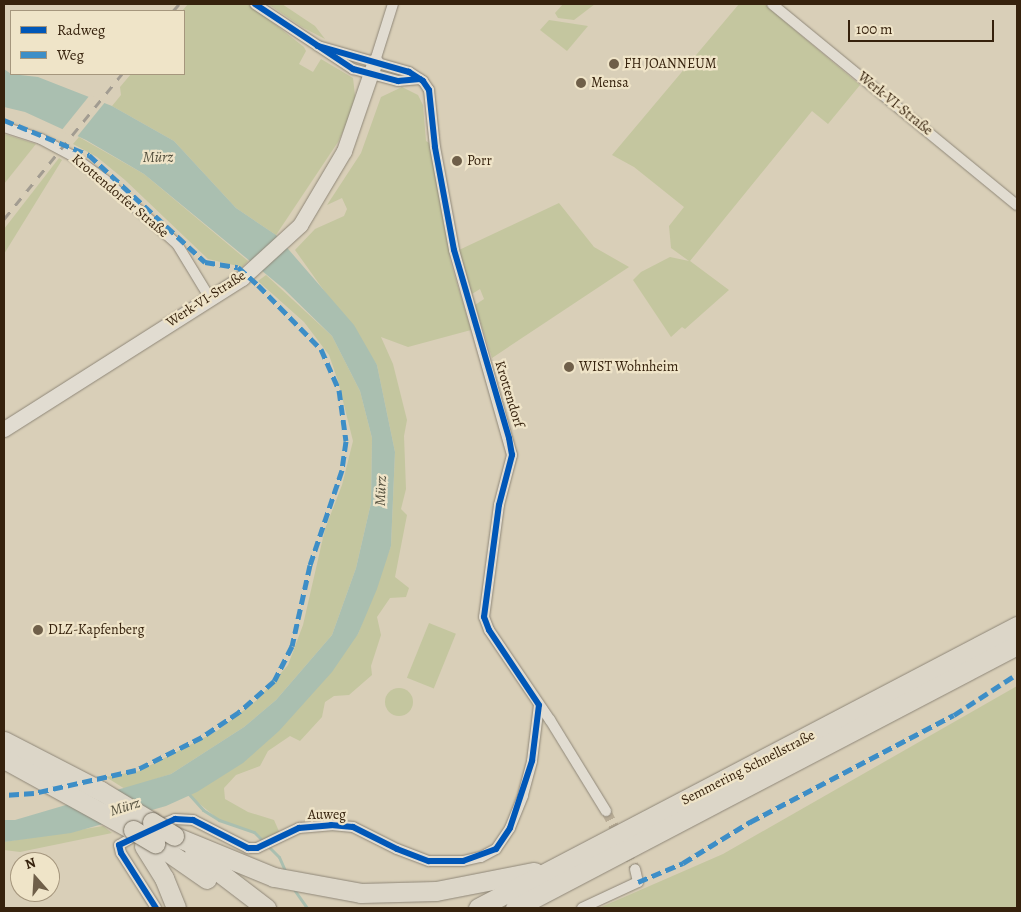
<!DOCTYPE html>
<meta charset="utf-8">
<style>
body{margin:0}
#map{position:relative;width:1021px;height:912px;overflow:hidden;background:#d9cfb8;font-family:Alegreya,serif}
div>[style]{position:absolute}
.green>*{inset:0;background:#c4c69f;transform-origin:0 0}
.round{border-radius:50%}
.water>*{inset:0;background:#aabfb0}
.pier>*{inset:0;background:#d9cfb8}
.stream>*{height:3px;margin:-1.5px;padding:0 1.5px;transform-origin:1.5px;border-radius:1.5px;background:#aabfb0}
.minor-tunnel>*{height:10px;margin-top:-5px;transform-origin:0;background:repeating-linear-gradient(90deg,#b8ac96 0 10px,transparent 0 15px)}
.roads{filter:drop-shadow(0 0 1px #8f8778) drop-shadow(0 0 1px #8f8778)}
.minor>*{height:10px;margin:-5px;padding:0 5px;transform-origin:5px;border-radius:5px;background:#e1dcd1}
.secondary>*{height:15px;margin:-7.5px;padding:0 7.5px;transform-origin:7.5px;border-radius:7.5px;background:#e1dcd1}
.motorway>*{height:19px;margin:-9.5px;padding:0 9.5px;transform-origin:9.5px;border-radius:9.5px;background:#dcd6c8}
.rail>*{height:3px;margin-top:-1.5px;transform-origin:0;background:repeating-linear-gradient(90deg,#a29c91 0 9px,transparent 0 18px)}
.bridges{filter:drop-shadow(0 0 1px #787061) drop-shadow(0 0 1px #787061)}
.motorway-bridge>*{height:19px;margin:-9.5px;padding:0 9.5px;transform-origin:9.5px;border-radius:9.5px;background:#dcd6c8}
.quiet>*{height:5px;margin-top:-2.5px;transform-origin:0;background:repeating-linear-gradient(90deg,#3d8ec7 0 10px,transparent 0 15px)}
.cycleway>*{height:6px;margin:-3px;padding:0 3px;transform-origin:3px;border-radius:3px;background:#0057b8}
.dots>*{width:14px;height:14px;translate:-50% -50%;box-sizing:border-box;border:2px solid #efe4c8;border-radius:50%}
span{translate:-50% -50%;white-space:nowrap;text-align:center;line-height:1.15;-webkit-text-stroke:4.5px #efe4c8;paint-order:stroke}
.poi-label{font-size:14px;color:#36220d}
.left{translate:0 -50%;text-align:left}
.street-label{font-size:14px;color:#36220d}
.water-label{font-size:15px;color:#534f3d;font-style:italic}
.frame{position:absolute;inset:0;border:5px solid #36220d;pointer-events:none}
.legend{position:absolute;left:10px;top:10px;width:175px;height:65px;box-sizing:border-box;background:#efe4c8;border:1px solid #a5967d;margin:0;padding:6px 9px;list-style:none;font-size:15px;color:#36220d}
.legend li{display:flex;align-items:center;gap:10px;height:25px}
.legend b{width:25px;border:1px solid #a5967d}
.north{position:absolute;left:10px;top:852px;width:50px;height:50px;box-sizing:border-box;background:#efe4c8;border:1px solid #a5967d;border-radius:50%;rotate:341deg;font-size:14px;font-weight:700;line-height:20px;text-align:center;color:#36220d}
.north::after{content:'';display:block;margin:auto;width:18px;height:22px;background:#6f5f49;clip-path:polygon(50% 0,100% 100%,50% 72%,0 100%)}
.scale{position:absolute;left:848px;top:20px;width:146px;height:22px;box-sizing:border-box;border:2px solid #36220d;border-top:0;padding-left:6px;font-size:15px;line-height:18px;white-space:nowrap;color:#36220d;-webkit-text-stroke:4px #efe4c8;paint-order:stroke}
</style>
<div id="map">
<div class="green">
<div style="clip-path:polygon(188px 4px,249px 4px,304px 47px,306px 51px,299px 64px,313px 72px,321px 59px,353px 78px,356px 104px,338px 142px,276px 235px,236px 208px,174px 141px,112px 106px,121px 95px,120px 87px,131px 74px,184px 74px,182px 11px)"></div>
<div style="clip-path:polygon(268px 4px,282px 4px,315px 26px,325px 39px,302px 27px)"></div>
<div style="clip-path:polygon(563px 4px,595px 4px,574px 20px,558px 18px,555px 13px)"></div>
<div style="clip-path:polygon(739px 4px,764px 4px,860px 85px,828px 124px,812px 111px,690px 261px,729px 290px,685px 329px,682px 327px,671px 337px,633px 280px,641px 272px,670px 257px,689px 261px,671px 248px,669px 226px,684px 207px,634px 167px,612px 155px)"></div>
<div style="clip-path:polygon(549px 20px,588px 26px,567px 51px,540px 30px)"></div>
<div style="clip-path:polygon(402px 87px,418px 95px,423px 105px,426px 141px,432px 145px,447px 217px,443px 223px,448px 233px,450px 260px,471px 330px,408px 347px,381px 337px,393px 364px,407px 420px,404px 436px,406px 489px,401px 509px,407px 515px,395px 577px,409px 588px,406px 597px,390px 598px,377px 617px,381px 635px,371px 666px,372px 675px,349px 695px,334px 696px,325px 702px,322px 717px,300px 741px,290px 736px,268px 751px,260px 766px,236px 775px,224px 788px,225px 799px,248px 812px,274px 820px,281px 836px,267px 843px,254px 832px,219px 820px,189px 795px,205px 786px,358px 634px,391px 546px,395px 452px,377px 365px,295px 250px,315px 229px,344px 216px,347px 209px,342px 198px,327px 205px,361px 153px,381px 97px)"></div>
<div style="clip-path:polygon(4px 134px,36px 144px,4px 184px)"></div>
<div style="clip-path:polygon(79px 137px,144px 174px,248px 261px,242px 267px,208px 259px,125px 180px,97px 157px,73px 144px)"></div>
<div style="clip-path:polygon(59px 158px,62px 160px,4px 254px,4px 229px)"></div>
<div style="clip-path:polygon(559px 203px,594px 247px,629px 267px,492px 358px,475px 305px,484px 299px,480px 289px,472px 294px,459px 250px)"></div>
<div style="clip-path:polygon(266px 275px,332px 336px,360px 391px,372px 438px,371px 503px,356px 568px,332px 635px,276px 700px,244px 727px,171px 774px,125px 789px,106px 777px,139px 771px,217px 731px,257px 700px,288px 665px,303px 625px,325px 529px,342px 485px,353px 441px,338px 381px,329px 355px,304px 322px,258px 281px)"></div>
<div style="left:429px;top:623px;width:29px;height:59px;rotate:22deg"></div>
<div style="clip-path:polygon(1017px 686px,1017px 908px,599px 908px,723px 854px)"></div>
<div class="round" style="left:385px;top:688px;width:28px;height:28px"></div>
<div style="clip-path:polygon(103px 826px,112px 833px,20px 852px,4px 850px,4px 842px)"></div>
</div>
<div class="water">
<div style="clip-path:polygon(4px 69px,11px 74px,38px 77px,112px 106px,174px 141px,236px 208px,276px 235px,354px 325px,377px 365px,395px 452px,391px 546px,377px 589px,358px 634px,332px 672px,279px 731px,243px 763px,197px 792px,166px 806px,71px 833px,4px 842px,4px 820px,15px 820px,171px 774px,244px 727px,276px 700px,332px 635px,356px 568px,371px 503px,372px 438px,360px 391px,332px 336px,284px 289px,144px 174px,86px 140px,25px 112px,4px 107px)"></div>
</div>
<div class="pier">
<div style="clip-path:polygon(90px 95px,106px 101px,76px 138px,61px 131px)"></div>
</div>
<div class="stream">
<div style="left:187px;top:792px;width:24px;rotate:48deg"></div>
<div style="left:203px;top:810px;width:19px;rotate:32deg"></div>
<div style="left:219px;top:820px;width:37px;rotate:19deg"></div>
<div style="left:254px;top:832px;width:35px;rotate:45deg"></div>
<div style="left:279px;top:857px;width:17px;rotate:66deg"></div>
<div style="left:293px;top:888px;width:24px;rotate:55deg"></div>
</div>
<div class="minor-tunnel">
<div style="left:606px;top:811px;width:65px;rotate:63.4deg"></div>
</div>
<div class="roads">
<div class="minor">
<div style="left:255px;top:4px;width:118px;rotate:33.6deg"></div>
<div style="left:353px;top:69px;width:47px;rotate:14.9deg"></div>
<div style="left:398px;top:81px;width:22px;rotate:-5deg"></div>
<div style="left:772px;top:4px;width:317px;rotate:39.4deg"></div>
<div style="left:318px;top:46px;width:95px;rotate:15.9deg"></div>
<div style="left:409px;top:72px;width:17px;rotate:33deg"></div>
<div style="left:423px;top:81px;width:11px;rotate:56deg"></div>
<div style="left:429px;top:90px;width:57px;rotate:84deg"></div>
<div style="left:435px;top:147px;width:105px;rotate:79.5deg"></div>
<div style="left:454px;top:250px;width:213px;rotate:74.2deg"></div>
<div style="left:512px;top:455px;width:52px;rotate:104.6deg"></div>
<div style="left:499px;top:505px;width:113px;rotate:97.6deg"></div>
<div style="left:484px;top:617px;width:14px;rotate:69deg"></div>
<div style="left:489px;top:630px;width:109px;rotate:55.9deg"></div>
<div style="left:550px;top:720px;width:107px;rotate:58.4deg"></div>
<div style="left:375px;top:61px;width:60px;rotate:-72.5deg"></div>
<div style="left:4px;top:127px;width:39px;rotate:18deg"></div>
<div style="left:41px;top:139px;width:34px;rotate:28deg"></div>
<div style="left:71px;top:155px;width:42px;rotate:36.3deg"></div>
<div style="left:105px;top:180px;width:96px;rotate:41.6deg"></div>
<div style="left:177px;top:244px;width:63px;rotate:58.6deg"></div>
<div style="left:158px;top:826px;width:18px;rotate:-22deg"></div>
<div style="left:175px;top:819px;width:18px;rotate:3deg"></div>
<div style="left:193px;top:820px;width:62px;rotate:27deg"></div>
<div style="left:248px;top:848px;width:9px"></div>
<div style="left:257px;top:848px;width:47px;rotate:-25.5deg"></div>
<div style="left:299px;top:828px;width:32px;rotate:-5deg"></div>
<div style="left:331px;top:825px;width:22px;rotate:5deg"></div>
<div style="left:353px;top:827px;width:49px;rotate:26.6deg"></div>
<div style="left:397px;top:849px;width:34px;rotate:21deg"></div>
<div style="left:429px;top:861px;width:34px"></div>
<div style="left:463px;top:861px;width:18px;rotate:-13deg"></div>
<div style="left:481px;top:857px;width:17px;rotate:-28deg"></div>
<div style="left:496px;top:849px;width:25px;rotate:-56deg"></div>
<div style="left:510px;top:828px;width:35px;rotate:-68deg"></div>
<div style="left:523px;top:795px;width:35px;rotate:-75deg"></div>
<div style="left:532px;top:761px;width:56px;rotate:-82.9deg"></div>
<div style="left:140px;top:833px;width:24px;rotate:150deg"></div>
<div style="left:119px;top:845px;width:8px;rotate:76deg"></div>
<div style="left:121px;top:853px;width:65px;rotate:57.5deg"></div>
<div style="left:582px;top:908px;width:62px;rotate:-24.9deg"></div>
<div style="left:638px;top:882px;width:13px;rotate:-103deg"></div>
</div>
<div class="secondary">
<div style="left:4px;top:429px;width:282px;rotate:-32.4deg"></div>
<div style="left:242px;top:278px;width:79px;rotate:-42.4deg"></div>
<div style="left:300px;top:225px;width:86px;rotate:-59.3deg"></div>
<div style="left:344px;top:151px;width:95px;rotate:-71deg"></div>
</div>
<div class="motorway">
<div style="left:4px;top:741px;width:109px;rotate:27.3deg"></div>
<div style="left:101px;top:791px;width:60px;rotate:31.3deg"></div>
<div style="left:4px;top:759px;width:147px;rotate:28.8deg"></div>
<div style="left:174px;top:836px;width:108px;rotate:22.3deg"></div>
<div style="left:274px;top:877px;width:88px;rotate:10.4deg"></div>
<div style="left:361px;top:893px;width:75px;rotate:-1.5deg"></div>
<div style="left:436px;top:891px;width:100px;rotate:-11deg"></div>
<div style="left:155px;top:843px;width:63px;rotate:34.7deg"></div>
<div style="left:144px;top:846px;width:38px;rotate:58deg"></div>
<div style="left:164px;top:878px;width:32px;rotate:68deg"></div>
<div style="left:194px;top:853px;width:91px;rotate:37.4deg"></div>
<div style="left:478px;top:908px;width:608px;rotate:-27.62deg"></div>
<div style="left:515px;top:908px;width:567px;rotate:-27.65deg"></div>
</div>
</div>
<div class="rail">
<div style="left:173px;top:11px;width:9px;rotate:-49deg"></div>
<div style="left:4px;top:219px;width:187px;rotate:-50.9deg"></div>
</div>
<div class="bridges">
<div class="motorway-bridge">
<div style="left:152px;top:822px;width:26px;rotate:32deg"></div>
<div style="left:133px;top:830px;width:26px;rotate:31deg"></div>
</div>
</div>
<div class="quiet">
<div style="left:4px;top:120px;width:92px;rotate:22.4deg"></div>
<div style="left:89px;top:155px;width:158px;rotate:42.7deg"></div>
<div style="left:205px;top:262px;width:33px;rotate:9deg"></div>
<div style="left:238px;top:267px;width:27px;rotate:42deg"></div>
<div style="left:258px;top:285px;width:90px;rotate:45.5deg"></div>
<div style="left:321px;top:349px;width:45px;rotate:66.3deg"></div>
<div style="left:339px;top:390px;width:51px;rotate:82.2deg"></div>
<div style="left:346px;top:441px;width:29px;rotate:98deg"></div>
<div style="left:342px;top:470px;width:100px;rotate:108.6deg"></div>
<div style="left:310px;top:565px;width:83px;rotate:102.5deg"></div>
<div style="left:292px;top:646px;width:39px;rotate:117deg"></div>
<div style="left:274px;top:681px;width:47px;rotate:138.5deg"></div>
<div style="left:239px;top:712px;width:45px;rotate:146deg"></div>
<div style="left:202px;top:737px;width:74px;rotate:153.4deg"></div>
<div style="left:136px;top:770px;width:105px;rotate:167.3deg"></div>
<div style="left:34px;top:793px;width:30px;rotate:176deg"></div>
<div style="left:638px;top:882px;width:49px;rotate:-22.9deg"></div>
<div style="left:683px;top:863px;width:79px;rotate:-31.5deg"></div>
<div style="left:750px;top:822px;width:230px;rotate:-27.7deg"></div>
<div style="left:954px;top:715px;width:75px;rotate:-33.1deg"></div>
</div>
<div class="cycleway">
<div style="left:255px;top:4px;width:118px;rotate:33.6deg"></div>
<div style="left:353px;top:69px;width:47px;rotate:14.9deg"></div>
<div style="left:398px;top:81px;width:22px;rotate:-5deg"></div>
<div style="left:156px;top:908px;width:65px;rotate:-122.5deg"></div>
<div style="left:121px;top:853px;width:8px;rotate:-104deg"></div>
<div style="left:119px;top:845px;width:62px;rotate:-24.9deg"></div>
<div style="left:175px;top:819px;width:18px;rotate:3deg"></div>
<div style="left:193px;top:820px;width:62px;rotate:27deg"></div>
<div style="left:248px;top:848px;width:9px"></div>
<div style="left:257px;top:848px;width:47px;rotate:-25.5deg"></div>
<div style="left:299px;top:828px;width:32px;rotate:-5deg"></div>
<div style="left:331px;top:825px;width:22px;rotate:5deg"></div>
<div style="left:353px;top:827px;width:49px;rotate:26.6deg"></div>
<div style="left:397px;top:849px;width:34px;rotate:21deg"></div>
<div style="left:429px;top:861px;width:34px"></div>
<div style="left:463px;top:861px;width:35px;rotate:-20deg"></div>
<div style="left:496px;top:849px;width:25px;rotate:-56deg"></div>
<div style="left:510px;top:828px;width:71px;rotate:-71.8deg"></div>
<div style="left:532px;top:761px;width:56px;rotate:-82.9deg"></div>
<div style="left:539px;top:705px;width:90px;rotate:-123.7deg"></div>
<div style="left:489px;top:630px;width:14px;rotate:-111deg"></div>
<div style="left:484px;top:617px;width:113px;rotate:-82.4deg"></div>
<div style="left:499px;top:505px;width:52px;rotate:-75.4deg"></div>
<div style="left:512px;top:455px;width:17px;rotate:-100deg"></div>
<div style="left:509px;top:438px;width:196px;rotate:-106.3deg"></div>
<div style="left:454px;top:250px;width:105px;rotate:-100.5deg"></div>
<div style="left:435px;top:147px;width:57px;rotate:-96deg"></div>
<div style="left:429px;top:90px;width:11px;rotate:-124deg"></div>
<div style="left:423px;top:81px;width:17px;rotate:-147deg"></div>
<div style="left:409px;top:72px;width:95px;rotate:-164.1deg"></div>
</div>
<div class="dots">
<div style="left:614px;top:64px;background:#6f5f49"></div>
<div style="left:581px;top:83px;background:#6f5f49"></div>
<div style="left:457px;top:161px;background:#6f5f49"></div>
<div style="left:569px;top:367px;background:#6f5f49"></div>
<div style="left:38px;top:630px;background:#6f5f49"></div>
</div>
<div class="poi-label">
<span class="left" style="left:624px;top:64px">FH JOANNEUM</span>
<span class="left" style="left:591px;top:83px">Mensa</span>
<span class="left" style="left:467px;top:161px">Porr</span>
<span class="left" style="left:579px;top:367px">WIST Wohnheim</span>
<span class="left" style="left:48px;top:630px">DLZ-Kapfenberg</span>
</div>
<div class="street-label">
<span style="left:895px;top:104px;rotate:39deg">Werk-VI-Straße</span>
<span style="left:120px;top:196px;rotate:40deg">Krottendorfer Straße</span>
<span style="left:206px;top:299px;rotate:-33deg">Werk-VI-Straße</span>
<span style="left:509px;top:394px;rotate:73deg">Krottendorf</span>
<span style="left:748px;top:768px;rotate:-27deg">Semmering Schnellstraße</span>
<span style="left:327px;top:815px">Auweg</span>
</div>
<div class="water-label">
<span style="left:158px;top:158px">Mürz</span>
<span style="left:381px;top:491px;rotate:-88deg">Mürz</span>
<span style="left:125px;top:807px;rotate:-17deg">Mürz</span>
</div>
<div class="frame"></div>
<ul class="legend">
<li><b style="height:6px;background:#0057b8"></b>Radweg</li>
<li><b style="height:6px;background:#3d8ec7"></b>Weg</li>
</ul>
<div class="north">N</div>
<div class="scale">100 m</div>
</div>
